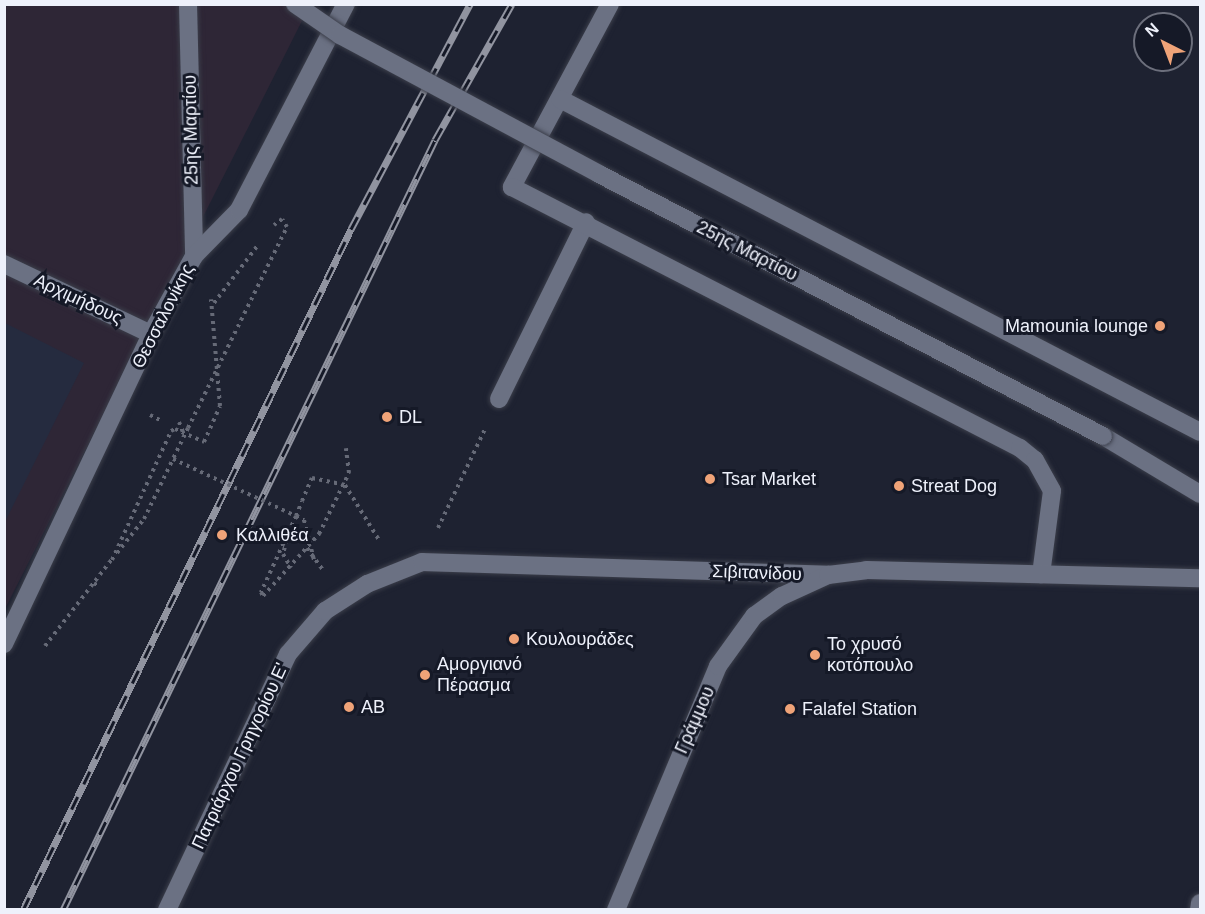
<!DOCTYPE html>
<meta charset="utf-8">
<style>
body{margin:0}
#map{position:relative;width:1205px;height:914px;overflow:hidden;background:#1e2231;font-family:Arial,sans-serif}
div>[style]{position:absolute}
.industrial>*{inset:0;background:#2e2636}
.built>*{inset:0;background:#252b3f}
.path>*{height:4px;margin-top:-2px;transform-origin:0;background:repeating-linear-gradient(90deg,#666a77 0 3px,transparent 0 7.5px)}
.roads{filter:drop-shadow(0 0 2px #3b3e4a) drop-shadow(0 0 2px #3b3e4a)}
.service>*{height:18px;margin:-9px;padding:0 9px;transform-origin:9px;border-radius:9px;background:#6b7183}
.pedestrian>*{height:18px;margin:-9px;padding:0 9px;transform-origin:9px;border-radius:9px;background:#6b7183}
.minor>*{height:18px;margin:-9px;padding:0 9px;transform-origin:9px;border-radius:9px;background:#6b7183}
.tertiary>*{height:18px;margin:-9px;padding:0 9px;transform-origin:9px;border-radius:9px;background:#6b7183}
.rail>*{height:7px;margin-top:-3.5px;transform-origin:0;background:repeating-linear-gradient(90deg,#151927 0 14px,#9194a0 0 28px);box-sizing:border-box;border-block:2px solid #9194a0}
.path-bridge>*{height:4px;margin-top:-2px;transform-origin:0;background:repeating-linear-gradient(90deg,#666a77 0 3px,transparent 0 7.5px)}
.bridges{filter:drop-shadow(0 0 2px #3b3e4a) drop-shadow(0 0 2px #3b3e4a)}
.tertiary-bridge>*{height:18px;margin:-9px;padding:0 9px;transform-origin:9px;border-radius:9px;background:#6b7183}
.dots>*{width:16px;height:16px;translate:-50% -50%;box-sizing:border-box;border:3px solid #151927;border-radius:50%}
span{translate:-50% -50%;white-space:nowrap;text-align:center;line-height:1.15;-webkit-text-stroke:6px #151927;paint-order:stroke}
.street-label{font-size:18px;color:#eef1fb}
.poi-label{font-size:18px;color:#eef1fb}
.right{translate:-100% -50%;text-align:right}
.left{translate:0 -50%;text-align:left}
.frame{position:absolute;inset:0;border:6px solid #eef1fb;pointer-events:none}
.north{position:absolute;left:1133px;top:12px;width:60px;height:60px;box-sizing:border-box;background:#151927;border:2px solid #6c6f7c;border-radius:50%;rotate:318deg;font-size:16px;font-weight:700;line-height:24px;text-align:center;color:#eef1fb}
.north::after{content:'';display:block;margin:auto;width:21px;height:27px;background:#efa378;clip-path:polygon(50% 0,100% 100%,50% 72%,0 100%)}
</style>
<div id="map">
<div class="industrial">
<div style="clip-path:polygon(5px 5px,310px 5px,5px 609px)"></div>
</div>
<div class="built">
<div style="clip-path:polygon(5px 323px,84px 363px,5px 522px)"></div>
</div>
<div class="path">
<div style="left:214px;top:303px;width:73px;rotate:-52.8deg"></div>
<div style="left:150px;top:415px;width:11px;rotate:27deg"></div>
<div style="left:188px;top:428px;width:224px;rotate:-63.8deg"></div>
<div style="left:287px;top:227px;width:9px;rotate:-122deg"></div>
<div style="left:282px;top:219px;width:10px;rotate:143deg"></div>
<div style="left:302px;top:501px;width:25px;rotate:-67deg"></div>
<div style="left:312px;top:478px;width:34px;rotate:12deg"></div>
<div style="left:345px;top:485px;width:65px;rotate:58.3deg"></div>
<div style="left:296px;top:516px;width:84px;rotate:114.7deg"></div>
<div style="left:261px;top:592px;width:4px;rotate:63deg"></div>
<div style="left:263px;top:596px;width:84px;rotate:-47.9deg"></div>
<div style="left:319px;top:534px;width:68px;rotate:-63.8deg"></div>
<div style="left:349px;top:473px;width:25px;rotate:-97deg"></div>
<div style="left:438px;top:528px;width:110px;rotate:-64.6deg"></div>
<div style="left:288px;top:533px;width:22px;rotate:103deg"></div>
<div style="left:283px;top:554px;width:16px;rotate:60deg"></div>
<div style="left:307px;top:548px;width:27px;rotate:54deg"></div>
<div style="left:117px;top:553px;width:43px;rotate:-51.5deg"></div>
<div style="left:144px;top:519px;width:67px;rotate:-64.2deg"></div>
<div style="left:112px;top:560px;width:142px;rotate:-65.4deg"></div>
<div style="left:171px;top:431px;width:4px;rotate:-27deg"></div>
<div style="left:175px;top:429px;width:32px;rotate:24deg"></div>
<div style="left:204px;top:442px;width:39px;rotate:-66deg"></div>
<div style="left:220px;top:406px;width:107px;rotate:-94.8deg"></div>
<div style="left:94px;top:583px;width:6px;rotate:39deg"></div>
<div style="left:45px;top:646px;width:110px;rotate:-52.4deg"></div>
</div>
<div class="roads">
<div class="service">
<div style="left:499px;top:399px;width:197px;rotate:-63.8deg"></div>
</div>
<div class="pedestrian">
<div style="left:167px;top:910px;width:283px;rotate:-64.7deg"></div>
<div style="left:288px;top:654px;width:57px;rotate:-49.3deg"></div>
<div style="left:325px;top:611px;width:50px;rotate:-32.7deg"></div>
<div style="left:367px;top:584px;width:59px;rotate:-21.8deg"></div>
<div style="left:422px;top:562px;width:406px;rotate:1.8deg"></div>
</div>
<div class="minor">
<div style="left:188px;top:4px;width:252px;rotate:88.6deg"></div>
<div style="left:610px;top:4px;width:208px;rotate:118.2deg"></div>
<div style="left:512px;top:187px;width:571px;rotate:27.19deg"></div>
<div style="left:1020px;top:448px;width:19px;rotate:39deg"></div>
<div style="left:1035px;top:460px;width:35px;rotate:61deg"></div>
<div style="left:1052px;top:491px;width:84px;rotate:97.5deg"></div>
<div style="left:560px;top:99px;width:721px;rotate:27.49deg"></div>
<div style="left:4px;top:264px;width:163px;rotate:25.5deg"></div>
<div style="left:4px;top:644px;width:343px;rotate:-64.6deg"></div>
<div style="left:151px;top:334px;width:89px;rotate:-61.1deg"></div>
<div style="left:194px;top:256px;width:64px;rotate:-45.6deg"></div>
<div style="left:239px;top:210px;width:232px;rotate:-62.6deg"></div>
<div style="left:1199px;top:910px;width:7px;rotate:-82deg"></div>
</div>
<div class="tertiary">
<div style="left:1103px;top:436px;width:113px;rotate:30.9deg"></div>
<div style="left:616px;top:910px;width:264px;rotate:-67.3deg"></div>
<div style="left:718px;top:666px;width:62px;rotate:-54.2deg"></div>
<div style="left:754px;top:616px;width:34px;rotate:-36deg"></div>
<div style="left:782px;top:596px;width:51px;rotate:-24.5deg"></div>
<div style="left:828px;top:575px;width:38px;rotate:-7deg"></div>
<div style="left:866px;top:570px;width:334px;rotate:1.4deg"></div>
</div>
</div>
<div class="rail">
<div style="left:23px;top:910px;width:756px;rotate:-64.28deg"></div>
<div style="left:351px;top:229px;width:255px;rotate:-62.1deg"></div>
<div style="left:63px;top:910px;width:855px;rotate:-64.21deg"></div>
<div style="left:435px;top:140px;width:156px;rotate:-60.5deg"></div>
</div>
<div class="path-bridge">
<div style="left:179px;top:422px;width:14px;rotate:69deg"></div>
<div style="left:188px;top:428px;width:34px;rotate:116deg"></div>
<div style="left:173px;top:459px;width:136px;rotate:24.9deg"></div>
<div style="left:296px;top:516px;width:16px;rotate:-68deg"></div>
<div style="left:296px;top:516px;width:9px;rotate:27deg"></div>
<div style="left:304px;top:520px;width:41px;rotate:76deg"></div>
</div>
<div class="bridges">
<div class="tertiary-bridge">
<div style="left:295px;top:4px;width:55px;rotate:34.6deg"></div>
<div style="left:340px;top:35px;width:294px;rotate:28.2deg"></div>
<div style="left:599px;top:174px;width:568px;rotate:27.47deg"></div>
</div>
</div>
<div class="dots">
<div style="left:1160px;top:326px;background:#efa378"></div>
<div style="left:387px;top:417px;background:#efa378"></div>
<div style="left:710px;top:479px;background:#efa378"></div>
<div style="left:899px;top:486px;background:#efa378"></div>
<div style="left:222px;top:535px;background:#efa378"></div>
<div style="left:514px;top:639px;background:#efa378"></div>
<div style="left:815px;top:655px;background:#efa378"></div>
<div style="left:425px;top:675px;background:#efa378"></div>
<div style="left:349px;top:707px;background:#efa378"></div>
<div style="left:790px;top:709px;background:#efa378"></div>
</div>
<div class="street-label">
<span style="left:191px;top:130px;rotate:-91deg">25ης Μαρτίου</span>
<span style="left:747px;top:251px;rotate:27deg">25ης Μαρτίου</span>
<span style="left:78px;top:299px;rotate:25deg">Αρχιμήδους</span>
<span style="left:163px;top:316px;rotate:-63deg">Θεσσαλονίκης</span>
<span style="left:757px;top:573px;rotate:2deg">Σιβιτανίδου</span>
<span style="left:695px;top:720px;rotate:-66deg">Γράμμου</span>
<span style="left:240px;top:756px;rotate:-65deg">Πατριάρχου Γρηγορίου Ε'</span>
</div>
<div class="poi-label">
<span class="right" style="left:1148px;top:326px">Mamounia lounge</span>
<span class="left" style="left:399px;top:417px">DL</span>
<span class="left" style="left:722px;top:479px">Tsar Market</span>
<span class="left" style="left:911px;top:486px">Streat Dog</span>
<span class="left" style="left:236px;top:535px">Καλλιθέα</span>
<span class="left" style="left:526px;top:639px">Κουλουράδες</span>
<span class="left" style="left:827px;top:655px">Το χρυσό<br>κοτόπουλο</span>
<span class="left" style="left:437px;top:675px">Αμοργιανό<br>Πέρασμα</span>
<span class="left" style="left:361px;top:707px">ΑΒ</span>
<span class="left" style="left:802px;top:709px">Falafel Station</span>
</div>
<div class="frame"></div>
<div class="north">N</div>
</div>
